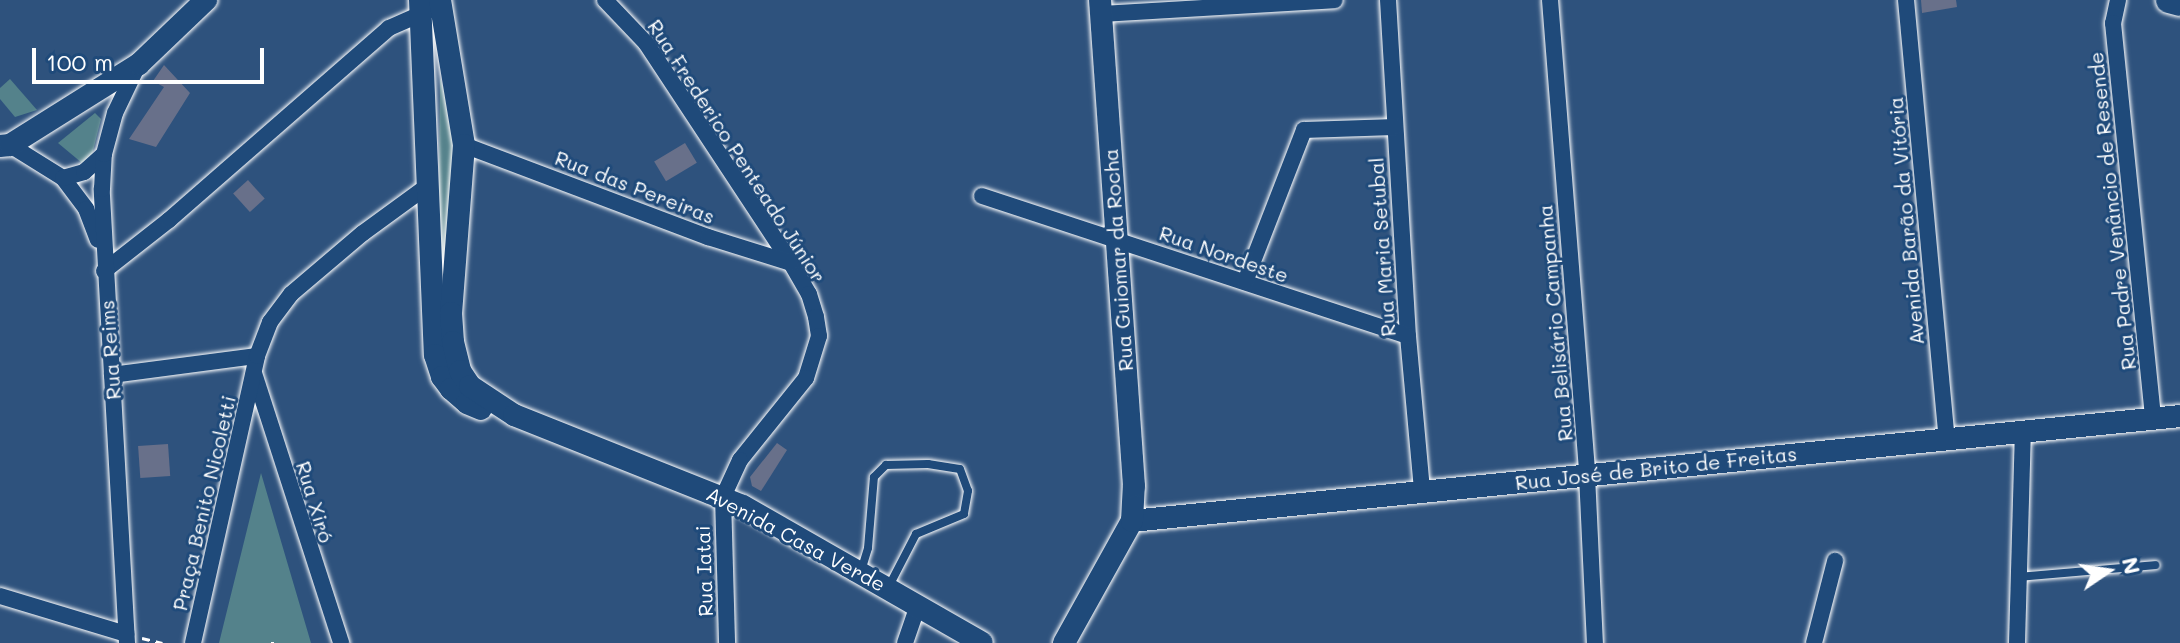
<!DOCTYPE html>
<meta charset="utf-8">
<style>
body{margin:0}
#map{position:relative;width:2180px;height:643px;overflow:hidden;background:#2e527d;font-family:Mali,sans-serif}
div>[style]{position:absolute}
.green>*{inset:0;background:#54828b}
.building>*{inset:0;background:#68708a;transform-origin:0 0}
.path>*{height:3px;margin-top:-1.5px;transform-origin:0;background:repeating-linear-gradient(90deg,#fff 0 8px,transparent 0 14px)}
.roads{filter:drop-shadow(0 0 2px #fff) drop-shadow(0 0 2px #fff)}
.lane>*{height:8px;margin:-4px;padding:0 4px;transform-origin:4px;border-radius:4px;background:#1f4a7a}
.street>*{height:16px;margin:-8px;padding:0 8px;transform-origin:8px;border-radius:8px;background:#1f4a7a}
.secondary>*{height:22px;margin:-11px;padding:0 11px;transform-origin:11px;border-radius:11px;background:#1f4a7a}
.primary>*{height:26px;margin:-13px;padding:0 13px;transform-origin:13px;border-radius:13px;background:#1f4a7a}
span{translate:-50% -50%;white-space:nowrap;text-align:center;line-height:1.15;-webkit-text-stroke:6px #1f4a7a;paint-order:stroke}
.street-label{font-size:20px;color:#fff}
.north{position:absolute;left:2068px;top:531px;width:80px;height:80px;-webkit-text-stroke:6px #1f4a7a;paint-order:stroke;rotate:77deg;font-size:22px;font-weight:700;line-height:32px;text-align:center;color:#fff}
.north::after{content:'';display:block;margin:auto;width:28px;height:36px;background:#fff;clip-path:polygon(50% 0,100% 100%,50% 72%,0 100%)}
.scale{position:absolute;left:32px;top:48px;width:232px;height:36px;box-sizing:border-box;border:4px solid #fff;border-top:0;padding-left:10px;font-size:24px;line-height:28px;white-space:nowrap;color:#fff;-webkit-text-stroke:6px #1f4a7a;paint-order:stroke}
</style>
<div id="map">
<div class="green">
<div style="clip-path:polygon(440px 78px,456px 124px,448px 238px,443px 259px,438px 255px)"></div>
<div style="clip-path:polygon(10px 79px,37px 110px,15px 117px,0 99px,0 88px)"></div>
<div style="clip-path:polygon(95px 113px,101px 119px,91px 159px,82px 163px,58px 143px)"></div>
<div style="clip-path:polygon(261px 473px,283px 548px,311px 643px,219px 643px)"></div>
</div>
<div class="building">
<div style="clip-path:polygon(1921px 0,1956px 0,1957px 7px,1922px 13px)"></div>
<div style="clip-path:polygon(164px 65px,190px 93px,156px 147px,129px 139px,164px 87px,153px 81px)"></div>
<div style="left:685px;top:143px;width:23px;height:36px;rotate:59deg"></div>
<div style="left:248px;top:180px;width:25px;height:20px;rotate:48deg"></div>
<div style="clip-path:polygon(777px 443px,787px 450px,761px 491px,752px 486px,750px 477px)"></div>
<div style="left:168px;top:444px;width:32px;height:30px;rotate:86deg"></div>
</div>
<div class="path">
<div style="left:142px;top:638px;width:21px;rotate:14deg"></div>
<div style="left:271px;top:643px;width:3px"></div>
</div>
<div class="roads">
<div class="lane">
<div style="left:861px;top:571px;width:24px;rotate:-73deg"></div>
<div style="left:868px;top:548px;width:71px;rotate:-85.2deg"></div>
<div style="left:874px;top:477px;width:17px;rotate:-45deg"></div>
<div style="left:886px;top:465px;width:42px;rotate:-1.4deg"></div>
<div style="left:928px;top:464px;width:32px;rotate:9deg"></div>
<div style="left:960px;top:469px;width:23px;rotate:70deg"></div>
<div style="left:968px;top:491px;width:23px;rotate:100deg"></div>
<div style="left:964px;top:514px;width:52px;rotate:157.4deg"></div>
<div style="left:916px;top:534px;width:61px;rotate:117.4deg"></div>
<div style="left:2019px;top:577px;width:137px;rotate:-5deg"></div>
</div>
<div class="street">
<div style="left:605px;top:0;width:59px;rotate:46.4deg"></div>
<div style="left:646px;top:43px;width:263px;rotate:56.6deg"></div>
<div style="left:791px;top:263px;width:36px;rotate:60deg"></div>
<div style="left:809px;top:294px;width:24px;rotate:73deg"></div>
<div style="left:816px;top:317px;width:19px;rotate:81deg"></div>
<div style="left:819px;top:336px;width:44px;rotate:107.2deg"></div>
<div style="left:806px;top:378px;width:105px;rotate:128.8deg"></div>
<div style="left:740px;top:460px;width:41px;rotate:114.7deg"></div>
<div style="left:723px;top:497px;width:146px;rotate:88.4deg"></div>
<div style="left:1388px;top:0;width:337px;rotate:86.6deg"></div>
<div style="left:1408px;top:336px;width:156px;rotate:84.8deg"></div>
<div style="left:1550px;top:0;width:476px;rotate:85.5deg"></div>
<div style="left:1587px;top:475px;width:168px;rotate:87.3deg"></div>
<div style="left:1906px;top:0;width:441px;rotate:84.7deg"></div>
<div style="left:2118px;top:0;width:24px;rotate:102deg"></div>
<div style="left:2113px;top:23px;width:398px;rotate:84.2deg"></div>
<div style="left:1101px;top:14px;width:234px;rotate:-3.4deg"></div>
<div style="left:10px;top:145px;width:62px;rotate:31.9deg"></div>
<div style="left:63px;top:178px;width:39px;rotate:53deg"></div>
<div style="left:86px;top:209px;width:33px;rotate:69deg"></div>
<div style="left:464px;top:145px;width:261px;rotate:20.7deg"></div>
<div style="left:708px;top:237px;width:87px;rotate:17.4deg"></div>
<div style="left:63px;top:178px;width:22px;rotate:-16deg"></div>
<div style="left:84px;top:172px;width:27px;rotate:-42deg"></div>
<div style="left:982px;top:196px;width:448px;rotate:18.2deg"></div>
<div style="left:104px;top:271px;width:83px;rotate:-38.1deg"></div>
<div style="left:169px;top:220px;width:292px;rotate:-41.1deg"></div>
<div style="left:389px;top:28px;width:45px;rotate:-23.7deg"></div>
<div style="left:1245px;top:282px;width:163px;rotate:-68.8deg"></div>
<div style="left:1304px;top:130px;width:91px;rotate:-1.9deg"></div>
<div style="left:254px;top:373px;width:284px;rotate:72.1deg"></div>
<div style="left:112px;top:375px;width:146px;rotate:-7.5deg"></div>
<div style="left:0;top:596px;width:132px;rotate:16.8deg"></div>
<div style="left:127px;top:643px;width:455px;rotate:-93.2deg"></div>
<div style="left:102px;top:189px;width:35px;rotate:-87deg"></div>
<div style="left:104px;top:154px;width:42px;rotate:-75deg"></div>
<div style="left:115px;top:113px;width:53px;rotate:-64.4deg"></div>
<div style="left:193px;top:643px;width:294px;rotate:-77.4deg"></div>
<div style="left:257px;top:356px;width:36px;rotate:-69deg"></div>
<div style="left:270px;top:322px;width:35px;rotate:-53deg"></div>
<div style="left:291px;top:294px;width:94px;rotate:-40.3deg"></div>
<div style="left:363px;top:233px;width:78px;rotate:-36.1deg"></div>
<div style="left:905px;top:643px;width:39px;rotate:-71deg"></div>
<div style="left:1814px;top:643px;width:85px;rotate:-75.6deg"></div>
<div style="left:2017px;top:643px;width:212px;rotate:-88.4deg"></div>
</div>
<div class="secondary">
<div style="left:420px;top:0;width:355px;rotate:87.6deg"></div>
<div style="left:435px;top:355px;width:23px;rotate:72deg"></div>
<div style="left:442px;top:377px;width:15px;rotate:53deg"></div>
<div style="left:451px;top:389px;width:21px;rotate:41deg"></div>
<div style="left:467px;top:403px;width:15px;rotate:23deg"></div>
<div style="left:440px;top:0;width:147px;rotate:80.6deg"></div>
<div style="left:464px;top:145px;width:169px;rotate:94.4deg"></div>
<div style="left:451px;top:313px;width:29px;rotate:86deg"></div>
<div style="left:453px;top:342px;width:30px;rotate:76deg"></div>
<div style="left:460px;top:371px;width:18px;rotate:56deg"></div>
<div style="left:470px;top:386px;width:53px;rotate:33.4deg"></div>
<div style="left:514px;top:415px;width:246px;rotate:21.7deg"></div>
<div style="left:743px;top:506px;width:275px;rotate:29.8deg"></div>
<div style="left:0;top:146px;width:10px;rotate:-6deg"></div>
<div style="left:10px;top:145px;width:152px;rotate:-32.1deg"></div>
<div style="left:139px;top:64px;width:93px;rotate:-43.7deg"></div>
<div style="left:1132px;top:521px;width:1053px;rotate:-5.72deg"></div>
<div style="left:1064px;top:643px;width:140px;rotate:-60.9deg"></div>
<div style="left:1132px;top:521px;width:35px;rotate:-87deg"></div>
<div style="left:1134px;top:486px;width:487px;rotate:-94deg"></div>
</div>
<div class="primary">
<div style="left:2169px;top:0;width:11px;rotate:15deg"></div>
</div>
</div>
<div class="street-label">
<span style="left:737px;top:151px;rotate:57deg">Rua Frederico Penteado Júnior</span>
<span style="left:635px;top:187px;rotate:21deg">Rua das Pereiras</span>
<span style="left:2112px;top:211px;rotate:-96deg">Rua Padre Venâncio de Resende</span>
<span style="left:1906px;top:221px;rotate:-95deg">Avenida Barão da Vitória</span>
<span style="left:1382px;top:247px;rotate:-94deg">Rua Maria Setubal</span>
<span style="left:1224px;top:254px;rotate:19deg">Rua Nordeste</span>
<span style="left:1118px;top:260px;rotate:-94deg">Rua Guiomar da Rocha</span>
<span style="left:1555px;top:323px;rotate:-95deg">Rua Belisário Campanha</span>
<span style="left:110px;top:350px;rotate:-94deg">Rua Reims</span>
<span style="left:1656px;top:468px;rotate:-6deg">Rua José de Brito de Freitas</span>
<span style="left:315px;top:502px;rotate:73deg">Rua Xiró</span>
<span style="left:204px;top:503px;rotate:-77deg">Praça Benito Nicoletti</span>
<span style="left:796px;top:539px;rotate:28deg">Avenida Casa Verde</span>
<span style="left:704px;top:571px;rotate:-92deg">Rua Iatai</span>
</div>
<div class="north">N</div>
<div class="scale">100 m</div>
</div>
